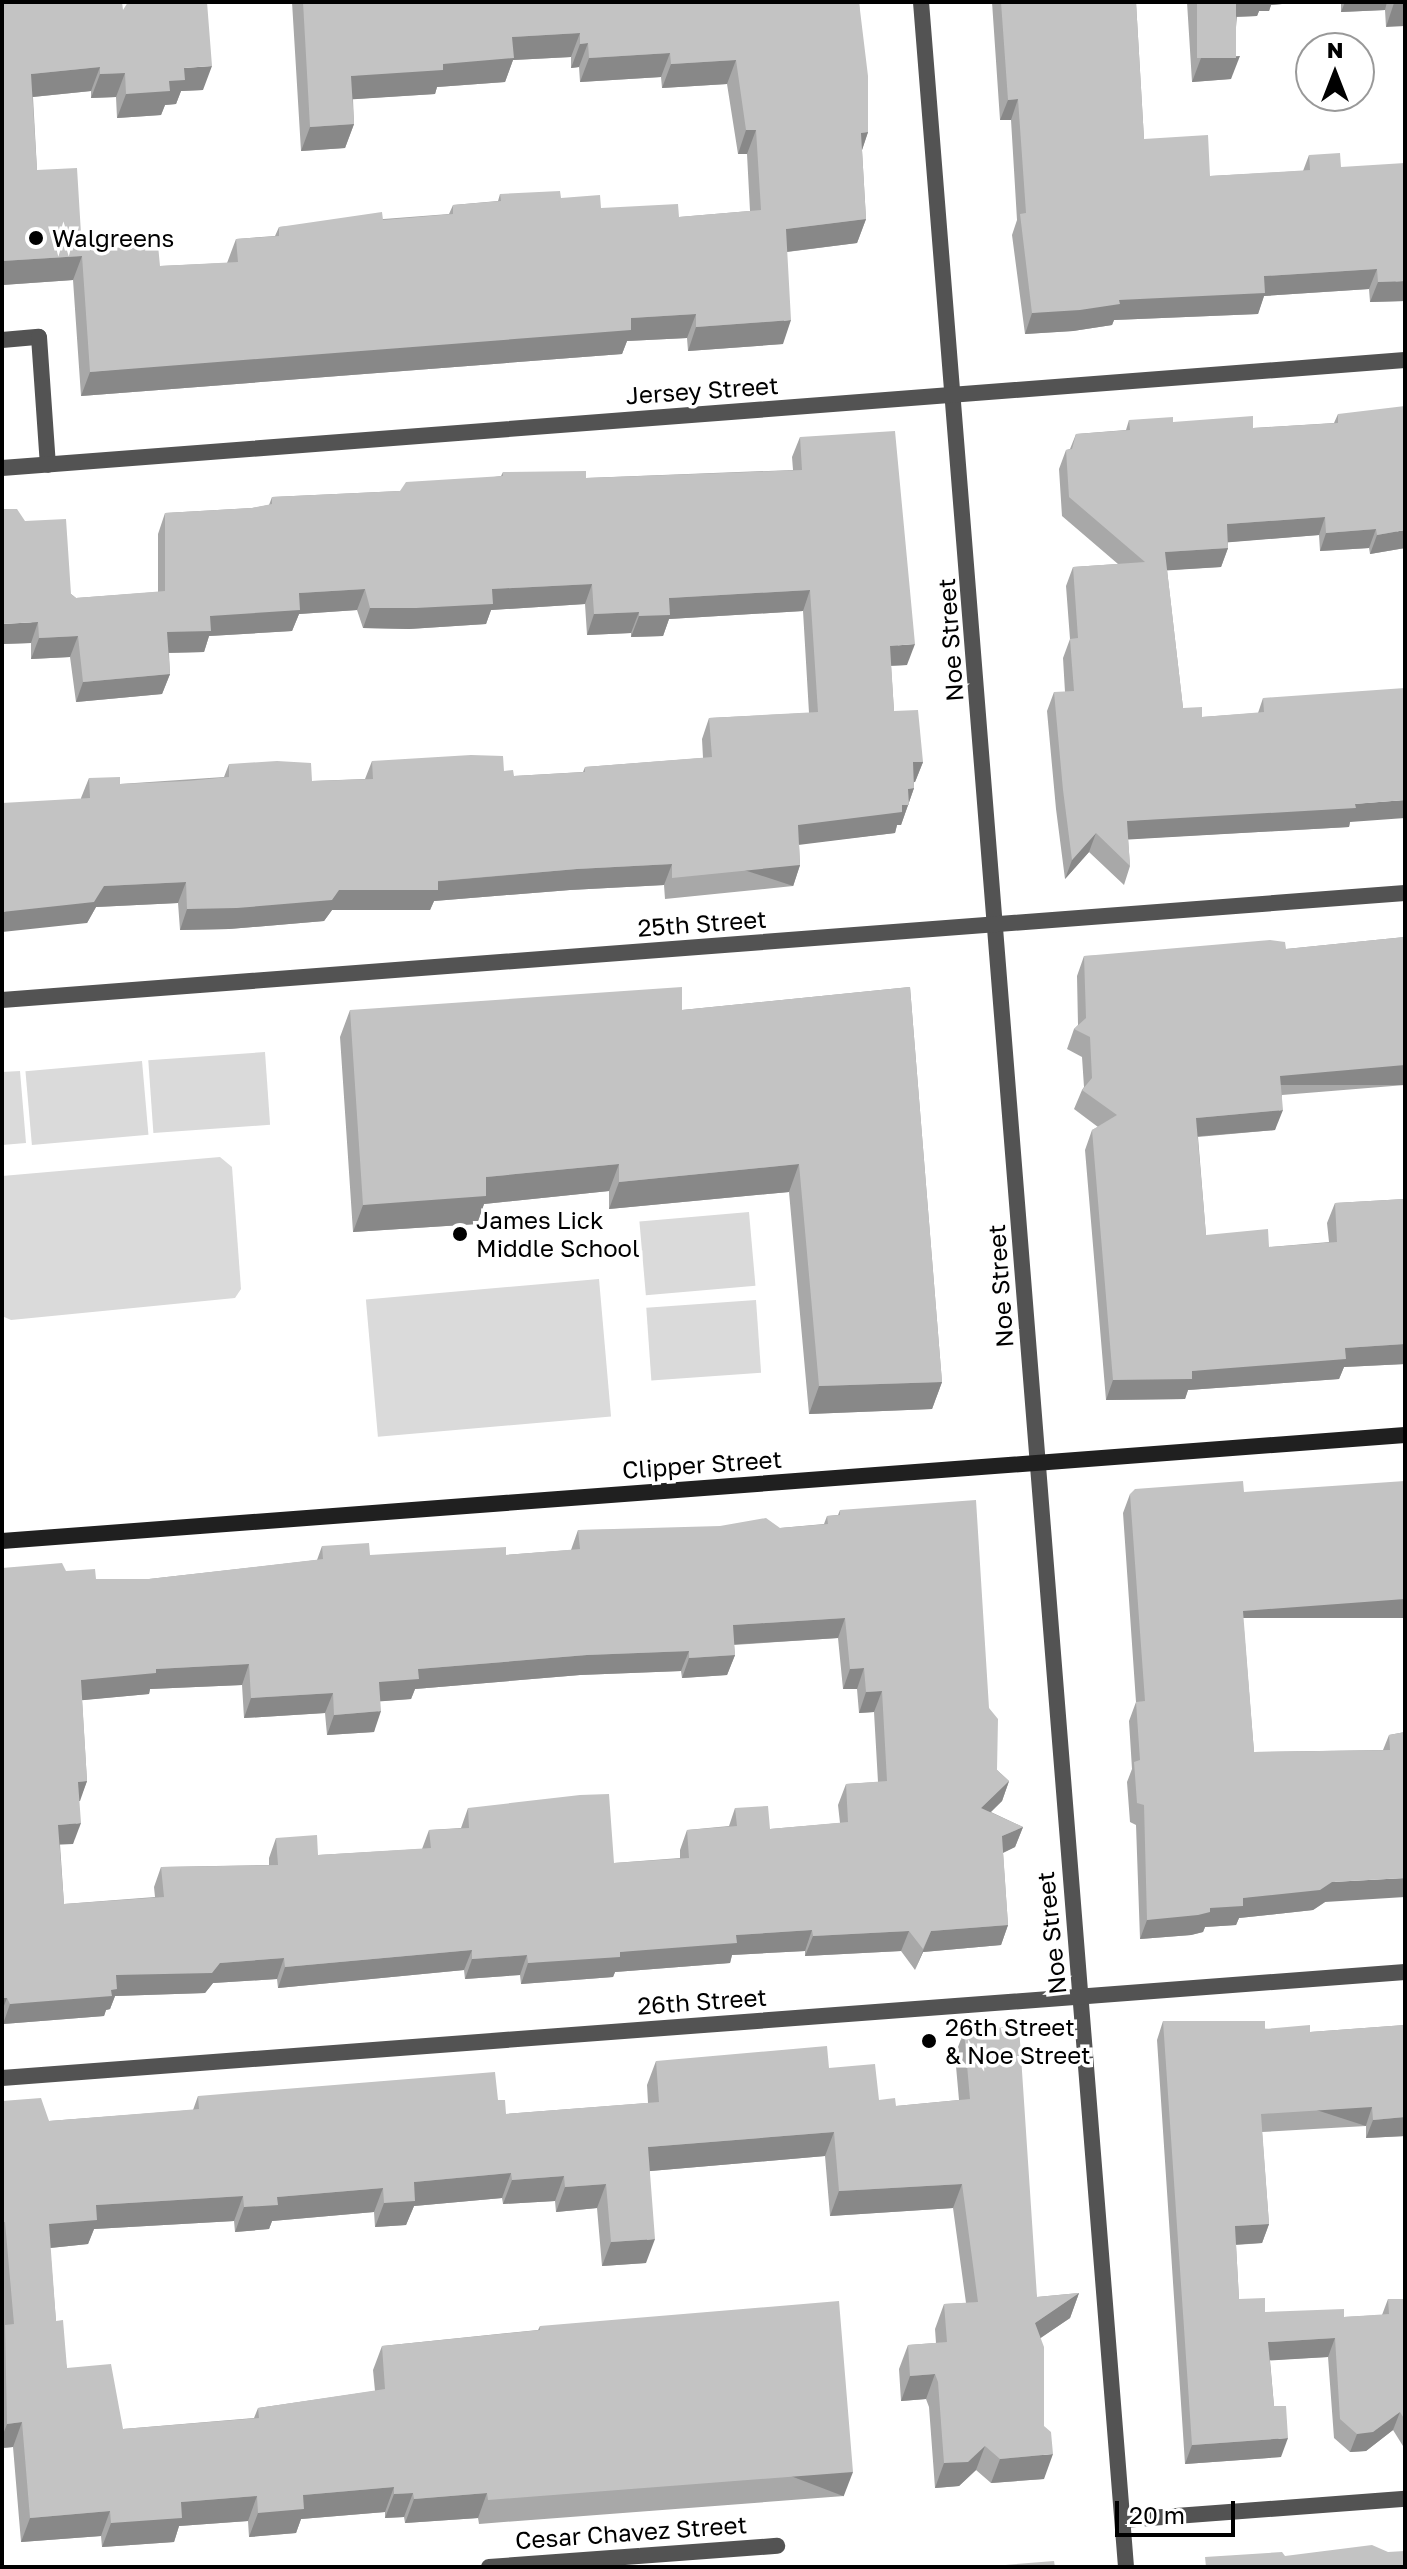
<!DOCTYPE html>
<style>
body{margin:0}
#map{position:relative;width:1407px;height:2569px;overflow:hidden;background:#fff;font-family:"Golos Text",sans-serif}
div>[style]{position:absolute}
.green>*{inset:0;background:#dadada;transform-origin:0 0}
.lane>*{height:16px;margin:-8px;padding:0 8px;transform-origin:8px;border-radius:8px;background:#535353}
.street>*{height:16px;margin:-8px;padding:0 8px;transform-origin:8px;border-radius:8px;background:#535353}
.secondary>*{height:16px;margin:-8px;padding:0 8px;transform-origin:8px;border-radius:8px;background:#202020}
.wall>*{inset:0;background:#a8a8a8}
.shaded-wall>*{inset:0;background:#888;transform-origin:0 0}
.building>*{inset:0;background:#c3c3c3;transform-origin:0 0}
.dots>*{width:22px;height:22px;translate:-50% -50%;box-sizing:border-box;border:4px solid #fff;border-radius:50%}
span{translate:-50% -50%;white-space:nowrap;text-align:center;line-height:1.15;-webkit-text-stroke:7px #fff;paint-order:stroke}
.poi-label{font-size:24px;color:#000}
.left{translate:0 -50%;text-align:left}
.street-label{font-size:24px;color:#000}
.frame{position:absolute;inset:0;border:4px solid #000;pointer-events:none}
.north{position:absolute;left:1295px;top:32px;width:80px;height:80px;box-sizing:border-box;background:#fff;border:2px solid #999;border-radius:50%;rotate:0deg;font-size:22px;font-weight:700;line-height:32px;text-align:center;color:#000}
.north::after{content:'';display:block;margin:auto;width:28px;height:36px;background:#000;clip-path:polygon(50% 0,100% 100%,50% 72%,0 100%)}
.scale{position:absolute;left:1115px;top:2501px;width:120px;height:36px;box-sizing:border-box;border:4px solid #000;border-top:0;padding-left:10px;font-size:24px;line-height:28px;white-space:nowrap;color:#000;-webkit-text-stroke:6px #fff;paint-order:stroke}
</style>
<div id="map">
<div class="green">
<div style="left:265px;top:1052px;width:73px;height:117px;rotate:86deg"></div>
<div style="left:142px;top:1061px;width:74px;height:117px;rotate:85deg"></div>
<div style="clip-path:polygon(20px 1071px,26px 1143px,2px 1145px,2px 1072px)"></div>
<div style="clip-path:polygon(220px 1157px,232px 1167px,241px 1289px,235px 1298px,11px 1320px,2px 1316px,2px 1176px)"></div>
<div style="left:749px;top:1212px;width:74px;height:110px;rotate:85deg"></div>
<div style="left:599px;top:1279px;width:138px;height:234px;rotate:85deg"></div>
<div style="left:756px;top:1300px;width:73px;height:110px;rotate:86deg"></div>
</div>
<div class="lane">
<div style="left:2px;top:340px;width:37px;rotate:-5deg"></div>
<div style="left:39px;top:337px;width:128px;rotate:86deg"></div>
</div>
<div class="street">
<div style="left:921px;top:2px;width:2573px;rotate:85.43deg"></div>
<div style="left:2px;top:468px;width:1407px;rotate:-4.4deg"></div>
<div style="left:2px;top:1000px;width:1407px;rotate:-4.36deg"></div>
<div style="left:2px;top:2078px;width:1407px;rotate:-4.32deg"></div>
<div style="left:1123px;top:2520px;width:283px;rotate:-4.3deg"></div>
<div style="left:489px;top:2567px;width:289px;rotate:-4.2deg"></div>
</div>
<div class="secondary">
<div style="left:2px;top:1541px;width:1407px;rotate:-4.32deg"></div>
</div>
<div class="wall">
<div style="clip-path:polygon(2px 2px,123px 10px,203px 90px,181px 91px,176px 104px,165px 105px,161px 115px,117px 118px,116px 97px,91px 98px,91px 91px,33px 97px,37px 170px,82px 250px,160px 266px,227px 263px,236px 239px,275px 236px,279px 227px,449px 214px,453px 205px,498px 201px,500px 194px,561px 198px,601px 208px,679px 217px,750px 211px,747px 154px,738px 154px,727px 84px,662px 88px,661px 77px,580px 82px,579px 67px,571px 68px,571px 57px,513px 60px,505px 82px,437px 87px,435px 94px,353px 99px,354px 124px,345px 148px,301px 151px,292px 2px,859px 2px,868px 132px,862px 150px,866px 219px,857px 243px,787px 252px,783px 344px,688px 351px,687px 338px,627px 341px,622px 354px,81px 396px,73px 280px,2px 285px)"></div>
<div style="clip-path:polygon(992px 2px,1136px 2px,1144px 139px,1210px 176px,1303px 171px,1309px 155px,1341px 167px,1405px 301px,1370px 302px,1369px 289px,1264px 296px,1258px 314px,1114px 320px,1112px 325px,1073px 331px,1025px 334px,1012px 235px,1017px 220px,1011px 120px,1000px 120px)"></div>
<div style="clip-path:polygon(1187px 2px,1304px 2px,1271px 5px,1269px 11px,1259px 11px,1257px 16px,1237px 17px,1231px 79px,1192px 82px)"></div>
<div style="clip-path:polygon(1341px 2px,1405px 2px,1386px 27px,1385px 10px,1341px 12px)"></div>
<div style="clip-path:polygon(1338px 414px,1405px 548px,1370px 554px,1369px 548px,1320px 551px,1319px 535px,1228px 542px,1228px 548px,1221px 567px,1167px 570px,1183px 708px,1202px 717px,1258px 713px,1263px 698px,1350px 822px,1349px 827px,1128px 839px,1130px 866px,1124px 885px,1089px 852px,1065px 879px,1056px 809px,1047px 711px,1054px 692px,1065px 692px,1063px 658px,1070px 639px,1066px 586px,1073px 567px,1118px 564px,1062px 516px,1059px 469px,1066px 450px,1070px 449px,1076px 434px,1126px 430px,1129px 420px,1173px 422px,1253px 428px,1334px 423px)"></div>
<div style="clip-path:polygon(800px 437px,907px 665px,891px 666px,894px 711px,923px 762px,915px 782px,914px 782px,914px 788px,901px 825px,897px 825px,895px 833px,799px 844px,800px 865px,793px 886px,665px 899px,664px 885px,570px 890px,434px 901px,430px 910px,332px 910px,324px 921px,229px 929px,180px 930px,178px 903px,96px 907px,87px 923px,81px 798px,89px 778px,120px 784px,224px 777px,229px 764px,312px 781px,365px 779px,372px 761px,504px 771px,514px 776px,583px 772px,585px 767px,703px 758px,702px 739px,709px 718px,809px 713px,803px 611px,669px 619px,663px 636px,631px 637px,631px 633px,587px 635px,585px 604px,491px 610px,486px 624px,409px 629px,363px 628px,357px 610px,299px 614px,292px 631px,209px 636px,204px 652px,169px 653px,170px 674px,162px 694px,76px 702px,70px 657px,31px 659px,31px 643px,2px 644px,71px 594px,76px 598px,158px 592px,158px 534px,165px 513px,252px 508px,269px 505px,272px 497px,400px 491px,501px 476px,503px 472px,586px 478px,793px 470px,792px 457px)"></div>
<div style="clip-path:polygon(1405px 937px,1405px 1085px,1282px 1095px,1275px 1130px,1198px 1137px,1206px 1235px,1269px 1247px,1329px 1242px,1327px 1223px,1335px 1203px,1405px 1199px,1405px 1364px,1344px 1367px,1339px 1379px,1188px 1390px,1185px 1399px,1106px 1400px,1085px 1150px,1092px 1130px,1098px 1127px,1074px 1109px,1082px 1090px,1084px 1087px,1082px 1057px,1067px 1049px,1074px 1029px,1078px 1025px,1077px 976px,1084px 956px,1286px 949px)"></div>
<div style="clip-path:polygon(910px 987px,942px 1382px,932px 1409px,809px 1414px,789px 1192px,609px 1209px,609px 1191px,484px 1204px,477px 1224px,353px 1232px,340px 1037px,350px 1010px,682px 1010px)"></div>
<div style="clip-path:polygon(1130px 1494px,1244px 1630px,1254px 1752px,1383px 1750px,1389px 1735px,1405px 1732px,1325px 1902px,1313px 1910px,1239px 1918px,1236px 1925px,1205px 1927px,1203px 1932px,1191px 1935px,1140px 1939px,1136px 1825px,1130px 1822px,1127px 1782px,1132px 1769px,1129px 1721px,1136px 1702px,1123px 1513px)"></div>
<div style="clip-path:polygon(evenodd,840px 1510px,989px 1708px,997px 1770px,1009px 1781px,1002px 1801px,991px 1812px,1023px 1827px,1015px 1847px,1003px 1853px,1008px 1925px,1001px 1945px,923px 1952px,915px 1970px,901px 1951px,805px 1956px,805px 1951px,732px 1955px,730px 1963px,615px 1972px,613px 1977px,521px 1984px,520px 1975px,465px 1979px,464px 1970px,278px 1988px,277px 1979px,213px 1983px,205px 1993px,115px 1996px,110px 2009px,106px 2010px,104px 2016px,3px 2024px,2px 1568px,66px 1571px,96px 1579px,149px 1579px,317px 1560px,322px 1546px,370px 1555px,506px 1555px,571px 1550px,578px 1530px,780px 1528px,824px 1524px,827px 1516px,838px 1515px,840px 1510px,838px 1638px,843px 1689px,857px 1689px,859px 1713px,874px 1712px,878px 1782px,846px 1784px,838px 1805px,840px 1823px,770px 1829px,735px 1808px,729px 1826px,687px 1830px,680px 1850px,680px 1858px,614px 1863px,468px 1808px,461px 1828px,429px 1830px,422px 1849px,318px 1855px,276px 1838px,269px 1858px,269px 1865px,161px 1867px,154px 1887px,155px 1897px,64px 1904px,60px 1844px,73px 1844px,79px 1801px,87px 1781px,82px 1700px,149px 1694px,150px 1689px,242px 1685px,244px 1718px,325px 1713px,327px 1735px,374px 1732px,380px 1701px,411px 1699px,415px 1689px,580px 1675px,681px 1671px,682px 1678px,727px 1675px,735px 1655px,734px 1645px,838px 1638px)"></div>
<div style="clip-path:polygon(1163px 2021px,1310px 2032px,1405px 2025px,1405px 2136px,1366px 2138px,1366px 2126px,1262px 2132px,1269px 2224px,1262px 2243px,1236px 2245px,1239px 2299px,1265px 2312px,1344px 2317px,1382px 2315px,1388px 2299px,1405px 2299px,1405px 2446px,1403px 2446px,1393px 2430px,1366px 2451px,1350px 2452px,1334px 2438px,1328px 2357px,1270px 2360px,1274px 2406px,1281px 2457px,1185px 2464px,1157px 2040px)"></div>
<div style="clip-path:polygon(964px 2031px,1037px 2297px,1079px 2293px,1070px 2318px,1040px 2338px,1044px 2479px,991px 2483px,976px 2470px,959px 2486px,935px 2488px,929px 2407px,926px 2399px,901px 2401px,899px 2369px,908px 2345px,936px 2343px,935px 2329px,944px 2304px,966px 2303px,953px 2208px,830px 2216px,825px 2156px,650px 2171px,646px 2263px,602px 2266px,597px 2208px,556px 2212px,555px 2201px,503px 2204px,502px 2198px,414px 2206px,406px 2225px,375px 2227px,374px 2212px,272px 2221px,269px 2229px,235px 2232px,234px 2221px,94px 2229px,88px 2244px,50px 2248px,56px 2321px,67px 2368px,123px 2429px,254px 2418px,258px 2408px,375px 2391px,373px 2370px,382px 2346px,538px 2330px,540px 2326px,844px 2496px,479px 2524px,478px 2518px,405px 2523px,404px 2517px,385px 2518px,385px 2512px,301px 2519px,296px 2533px,249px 2537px,248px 2521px,179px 2526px,174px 2542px,102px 2547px,101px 2536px,21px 2542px,13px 2447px,2px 2448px,2px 2332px,3px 2328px,2px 2311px,2px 2101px,49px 2121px,193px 2110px,198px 2096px,498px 2100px,506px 2114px,648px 2103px,647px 2085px,656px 2061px,829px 2068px,879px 2100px,896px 2106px,959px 2100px,955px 2055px)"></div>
</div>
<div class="shaded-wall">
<div style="clip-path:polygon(1233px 2px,1304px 2px,1271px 5px,1269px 11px,1259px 11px,1257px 16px,1227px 17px)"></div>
<div style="clip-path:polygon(1345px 2px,1387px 2px,1385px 10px,1341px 12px)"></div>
<div style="clip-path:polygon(1394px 3px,1405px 3px,1405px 26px,1386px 27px)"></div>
<div style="clip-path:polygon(580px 33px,571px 57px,513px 60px,505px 82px,437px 87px,435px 94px,342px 100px,351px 76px,443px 64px,512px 37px)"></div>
<div style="clip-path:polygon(588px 43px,579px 67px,571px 68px,580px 44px)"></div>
<div style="clip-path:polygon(670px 53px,661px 77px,580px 82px,589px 58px)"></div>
<div style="clip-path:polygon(1240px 56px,1231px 79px,1192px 82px,1201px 58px)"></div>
<div style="clip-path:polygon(736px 60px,727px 84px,662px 88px,671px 64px)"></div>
<div style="clip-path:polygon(212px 66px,203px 90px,181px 91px,176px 104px,165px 105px,161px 115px,117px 118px,126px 94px,169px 81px,184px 68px)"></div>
<div style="clip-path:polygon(100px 67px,91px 91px,22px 98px,31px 74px)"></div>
<div style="clip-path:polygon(125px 73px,116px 97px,91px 98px,100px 74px)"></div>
<div style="clip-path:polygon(1018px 99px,1011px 120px,1000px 120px,1008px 100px)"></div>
<div style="clip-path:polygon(354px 124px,345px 148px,301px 151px,310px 127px)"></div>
<div style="clip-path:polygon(746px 130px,756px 130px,747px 154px,738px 154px)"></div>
<div style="clip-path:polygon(868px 132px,860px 156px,861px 133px)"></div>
<div style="clip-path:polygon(866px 219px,857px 243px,777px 253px,786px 229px)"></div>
<div style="clip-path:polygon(82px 256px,73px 280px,2px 285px,2px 261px)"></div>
<div style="clip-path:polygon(1377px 269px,1369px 289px,1264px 296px,1258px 314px,1114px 320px,1112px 325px,1073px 331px,1025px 334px,1032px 313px,1264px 276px)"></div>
<div style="clip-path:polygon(1405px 281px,1405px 301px,1370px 302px,1378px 282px)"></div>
<div style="clip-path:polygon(696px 314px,687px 338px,627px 341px,622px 354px,81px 396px,90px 372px,631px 318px)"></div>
<div style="clip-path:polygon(791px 320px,783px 344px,688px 351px,696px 327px)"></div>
<div style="clip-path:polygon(1325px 517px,1319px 535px,1220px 543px,1227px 524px)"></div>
<div style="clip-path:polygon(1376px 529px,1369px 548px,1320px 551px,1326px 533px)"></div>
<div style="clip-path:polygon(1405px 530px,1405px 548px,1370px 554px,1377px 535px)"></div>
<div style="clip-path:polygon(1228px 548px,1221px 567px,1158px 571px,1165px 552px)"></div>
<div style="clip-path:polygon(592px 584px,585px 604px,491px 610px,486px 624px,409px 629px,363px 628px,370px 608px,492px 589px)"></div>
<div style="clip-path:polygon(365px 589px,357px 610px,299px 614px,292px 631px,209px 636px,204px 652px,160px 653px,167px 632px,210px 616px,299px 593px)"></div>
<div style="clip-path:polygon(810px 590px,803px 611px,669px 619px,663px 636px,631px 637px,639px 616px,669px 598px)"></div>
<div style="clip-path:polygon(639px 612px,631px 633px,587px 635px,594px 614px)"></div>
<div style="clip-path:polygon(38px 622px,31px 643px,2px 644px,2px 624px)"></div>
<div style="clip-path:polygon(78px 636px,70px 657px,31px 659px,39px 638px)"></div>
<div style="clip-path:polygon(915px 644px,907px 665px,882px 666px,890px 646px)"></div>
<div style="clip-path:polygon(170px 674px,162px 694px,76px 702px,83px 682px)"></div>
<div style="clip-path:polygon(913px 762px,923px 762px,915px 782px,905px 783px)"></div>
<div style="clip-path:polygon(914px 788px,901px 825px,897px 825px,895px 833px,790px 846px,798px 825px,908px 789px)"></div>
<div style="clip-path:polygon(1405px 800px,1405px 818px,1350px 822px,1349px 827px,1120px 840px,1127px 821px)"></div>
<div style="clip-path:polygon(1096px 833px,1089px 852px,1065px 879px,1072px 860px)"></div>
<div style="clip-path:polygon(672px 864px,664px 885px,570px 890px,434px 901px,430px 910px,332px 910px,324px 921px,229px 929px,180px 930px,187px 909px,339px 890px,577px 869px)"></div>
<div style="left:800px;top:865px;width:22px;height:129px;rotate:108deg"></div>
<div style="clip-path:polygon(186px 882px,178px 903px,96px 907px,87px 923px,2px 932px,2px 912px,104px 886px)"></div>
<div style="left:1405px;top:1065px;width:20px;height:125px;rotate:90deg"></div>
<div style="clip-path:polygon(1283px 1110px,1275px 1130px,1189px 1137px,1196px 1118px)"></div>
<div style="clip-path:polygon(619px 1164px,609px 1191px,484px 1204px,477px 1224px,353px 1232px,363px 1205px,486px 1177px)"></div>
<div style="clip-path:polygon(799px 1164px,789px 1192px,609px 1209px,619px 1182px)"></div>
<div style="clip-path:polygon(1405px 1344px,1405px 1364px,1344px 1367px,1339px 1379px,1188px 1390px,1185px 1399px,1106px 1400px,1113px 1380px,1192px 1371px,1345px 1348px)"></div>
<div style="clip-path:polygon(942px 1382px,932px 1409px,809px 1414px,819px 1386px)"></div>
<div style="left:1405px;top:1599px;width:19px;height:162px;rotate:90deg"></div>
<div style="clip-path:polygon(845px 1618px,838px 1638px,725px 1645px,733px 1625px)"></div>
<div style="clip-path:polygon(689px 1651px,681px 1671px,580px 1675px,415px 1689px,411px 1699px,372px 1702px,379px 1682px,418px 1669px,587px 1655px)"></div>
<div style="clip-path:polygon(735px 1655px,727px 1675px,682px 1678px,689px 1658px)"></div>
<div style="clip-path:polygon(249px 1664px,242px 1685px,150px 1689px,149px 1694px,74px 1701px,81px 1680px,156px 1669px)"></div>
<div style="clip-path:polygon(864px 1668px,857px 1689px,843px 1689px,850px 1669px)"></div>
<div style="clip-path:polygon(882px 1691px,874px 1712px,859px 1713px,866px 1692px)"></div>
<div style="clip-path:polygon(333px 1693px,325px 1713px,244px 1718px,251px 1698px)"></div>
<div style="clip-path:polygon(381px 1711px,374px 1732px,327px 1735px,334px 1715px)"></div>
<div style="clip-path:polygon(87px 1781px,80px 1801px,70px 1802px,78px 1782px)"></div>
<div style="clip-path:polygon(1009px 1781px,1002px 1801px,974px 1828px,981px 1808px)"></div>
<div style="clip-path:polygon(81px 1823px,73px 1844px,51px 1845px,58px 1825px)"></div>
<div style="clip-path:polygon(1023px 1827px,1015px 1847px,994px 1857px,1002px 1836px)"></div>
<div style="clip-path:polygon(1405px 1878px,1405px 1897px,1325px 1902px,1313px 1910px,1239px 1918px,1236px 1925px,1205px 1927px,1203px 1932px,1191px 1935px,1140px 1939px,1147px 1920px,1243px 1898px,1332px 1882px)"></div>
<div style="clip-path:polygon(1008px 1925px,1001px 1945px,923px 1952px,915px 1970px,931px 1931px)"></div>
<div style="clip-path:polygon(812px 1930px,805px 1951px,732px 1955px,730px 1963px,615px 1972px,613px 1977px,521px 1984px,528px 1963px,620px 1952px,736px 1935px)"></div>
<div style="clip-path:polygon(909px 1931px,901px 1951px,805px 1956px,813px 1936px)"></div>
<div style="clip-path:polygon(472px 1950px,464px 1970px,278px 1988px,285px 1967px)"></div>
<div style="clip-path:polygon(527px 1955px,520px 1975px,465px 1979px,472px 1959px)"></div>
<div style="clip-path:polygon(284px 1958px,277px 1979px,213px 1983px,205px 1993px,115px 1996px,110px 2009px,106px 2010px,104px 2016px,3px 2024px,10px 2004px,116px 1975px,220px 1963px)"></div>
<div style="clip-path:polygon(2px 1998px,7px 1998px,2px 2011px)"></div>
<div style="left:1372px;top:2107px;width:20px;height:111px;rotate:108deg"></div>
<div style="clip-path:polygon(1405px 2117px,1405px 2136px,1366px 2138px,1373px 2120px)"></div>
<div style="clip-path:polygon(834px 2132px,825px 2156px,639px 2172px,648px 2147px)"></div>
<div style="clip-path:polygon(511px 2173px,502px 2198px,414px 2206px,406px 2225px,375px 2227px,384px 2203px,414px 2182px)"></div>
<div style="clip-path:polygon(564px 2176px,555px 2201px,503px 2204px,512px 2180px)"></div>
<div style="clip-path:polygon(606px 2184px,597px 2208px,556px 2212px,565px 2187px)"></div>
<div style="clip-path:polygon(962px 2184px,953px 2208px,830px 2216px,839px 2191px)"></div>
<div style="clip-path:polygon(383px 2188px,374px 2212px,272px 2221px,269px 2229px,235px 2232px,244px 2207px,277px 2197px)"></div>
<div style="clip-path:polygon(243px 2196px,234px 2221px,94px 2229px,88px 2244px,40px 2249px,49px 2224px,96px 2205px)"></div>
<div style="clip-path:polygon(1269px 2224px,1262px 2243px,1228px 2245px,1235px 2226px)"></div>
<div style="clip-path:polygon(655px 2239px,646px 2263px,602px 2266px,611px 2242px)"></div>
<div style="clip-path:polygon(1079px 2293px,1070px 2318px,1026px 2348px,1035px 2323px)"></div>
<div style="clip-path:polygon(1335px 2338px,1328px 2357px,1261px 2361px,1268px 2342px)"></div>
<div style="clip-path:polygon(935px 2374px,926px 2399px,901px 2401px,910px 2376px)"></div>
<div style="clip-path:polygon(1400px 2412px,1393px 2430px,1366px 2451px,1350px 2452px,1357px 2434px)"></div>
<div style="clip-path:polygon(22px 2422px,13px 2447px,2px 2448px,2px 2437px,7px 2424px)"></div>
<div style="clip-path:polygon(1288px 2438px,1281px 2457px,1185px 2464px,1192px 2445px)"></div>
<div style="clip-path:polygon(985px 2446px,976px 2470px,959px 2486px,935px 2488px,944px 2463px)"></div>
<div style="clip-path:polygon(1053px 2454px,1044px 2479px,991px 2483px,1000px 2459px)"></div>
<div style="left:853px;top:2472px;width:26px;height:366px;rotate:111deg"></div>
<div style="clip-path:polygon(394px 2487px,385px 2512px,301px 2519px,296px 2533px,249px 2537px,258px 2513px,303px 2495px)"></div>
<div style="clip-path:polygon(413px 2493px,404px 2517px,385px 2518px,394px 2494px)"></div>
<div style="clip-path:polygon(487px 2493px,478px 2518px,405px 2523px,414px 2499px)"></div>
<div style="clip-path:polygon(257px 2496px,248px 2521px,179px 2526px,174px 2542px,102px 2547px,111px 2523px,181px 2502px)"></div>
<div style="clip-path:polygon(110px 2511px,101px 2536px,21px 2542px,30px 2518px)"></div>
</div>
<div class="building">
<div style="clip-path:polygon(2px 2px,122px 2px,123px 10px,128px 2px,207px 2px,212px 66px,184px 68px,185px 80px,169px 81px,170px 91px,126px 94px,125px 73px,100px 74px,100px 67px,31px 74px,37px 170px,77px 168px,82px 250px,158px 245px,160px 266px,238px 262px,236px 239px,279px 236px,279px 227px,382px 212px,383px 220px,453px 214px,453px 205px,501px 201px,500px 194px,560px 191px,561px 198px,600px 195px,601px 208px,678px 204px,679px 217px,761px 210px,756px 130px,746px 130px,736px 60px,671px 64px,670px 53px,589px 58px,588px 43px,580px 44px,580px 33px,512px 37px,514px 58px,443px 64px,443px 70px,351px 76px,354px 124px,310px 127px,303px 2px,859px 2px,868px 76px,868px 132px,861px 133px,866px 219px,786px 229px,791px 320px,696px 327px,696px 314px,631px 318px,631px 330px,90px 372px,82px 256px,2px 261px)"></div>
<div style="clip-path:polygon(1001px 2px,1136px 2px,1144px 139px,1208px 135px,1210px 176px,1310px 170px,1309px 155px,1340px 153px,1341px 167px,1405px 163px,1405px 281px,1378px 282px,1377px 269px,1264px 276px,1265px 293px,1119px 300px,1120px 304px,1080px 310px,1032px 313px,1020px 214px,1026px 213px,1018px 99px,1008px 100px)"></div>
<div style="left:1197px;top:2px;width:39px;height:56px"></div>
<div style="clip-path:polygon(1405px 406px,1405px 530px,1377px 535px,1376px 529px,1326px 533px,1325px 517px,1227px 524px,1228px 548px,1165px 552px,1183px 708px,1202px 707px,1202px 717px,1264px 712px,1263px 698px,1405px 688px,1405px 800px,1355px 804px,1356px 808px,1127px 821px,1130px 866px,1096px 833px,1072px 860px,1063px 790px,1054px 692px,1074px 691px,1070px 639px,1078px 638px,1073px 567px,1145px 562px,1069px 497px,1066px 450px,1072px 449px,1076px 434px,1130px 430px,1129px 420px,1173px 417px,1173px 422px,1253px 416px,1253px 428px,1338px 423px,1338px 414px)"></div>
<div style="clip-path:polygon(895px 431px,915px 644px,890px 646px,894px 711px,918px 710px,923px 762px,913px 762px,914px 788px,908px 789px,909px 805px,902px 805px,902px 812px,798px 825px,800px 865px,672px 878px,672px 864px,577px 869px,438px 881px,438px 890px,339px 890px,332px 900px,237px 908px,187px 909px,186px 882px,104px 886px,94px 902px,2px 912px,2px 803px,90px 798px,89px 778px,120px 777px,120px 784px,187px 781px,229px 777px,229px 764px,277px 761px,311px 763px,312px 781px,373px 779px,372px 761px,471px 755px,503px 756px,504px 771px,513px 770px,514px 776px,585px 772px,585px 767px,712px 757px,709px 718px,818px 712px,810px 590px,669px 598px,670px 615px,639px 616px,639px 612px,594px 614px,592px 584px,492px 589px,493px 604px,416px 608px,370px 608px,365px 589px,299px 593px,300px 610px,210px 616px,211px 631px,167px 632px,170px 674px,83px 682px,78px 636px,39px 638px,38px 622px,2px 624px,2px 509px,17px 509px,25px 521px,66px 519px,71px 594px,76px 598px,165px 591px,165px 513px,252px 508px,272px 504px,272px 497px,400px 491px,406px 482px,503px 476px,503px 472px,586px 471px,586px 478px,802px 470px,800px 437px)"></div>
<div style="clip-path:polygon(1405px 937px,1405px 1065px,1280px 1076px,1283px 1110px,1196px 1118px,1206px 1235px,1268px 1229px,1269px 1247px,1337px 1242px,1335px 1203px,1405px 1199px,1405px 1344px,1345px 1348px,1346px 1359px,1192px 1371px,1192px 1379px,1113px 1380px,1092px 1130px,1117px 1115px,1082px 1090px,1092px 1078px,1090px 1037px,1074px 1029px,1086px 1018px,1084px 956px,1270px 940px,1285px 942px,1286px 949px)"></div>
<div style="clip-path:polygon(682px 987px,682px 1010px,910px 987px,942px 1382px,819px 1386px,799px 1164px,619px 1182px,619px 1164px,486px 1177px,486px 1196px,363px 1205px,350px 1010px)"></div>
<div style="clip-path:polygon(1243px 1481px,1244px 1492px,1405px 1481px,1405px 1599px,1243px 1611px,1254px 1752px,1390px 1750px,1389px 1735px,1405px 1732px,1405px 1878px,1332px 1882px,1320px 1890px,1243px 1898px,1243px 1906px,1210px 1908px,1210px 1912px,1198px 1915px,1147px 1920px,1144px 1805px,1137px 1803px,1134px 1762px,1140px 1760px,1136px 1702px,1145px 1701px,1130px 1494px,1135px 1489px)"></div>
<div style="clip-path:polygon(evenodd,976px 1500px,989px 1708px,998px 1719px,997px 1770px,1009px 1781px,981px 1808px,1023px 1827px,1002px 1836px,1008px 1925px,931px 1931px,923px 1949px,909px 1931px,813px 1936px,812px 1930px,736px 1935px,737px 1943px,620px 1952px,620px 1957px,528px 1963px,527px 1955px,472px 1959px,472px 1950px,285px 1967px,284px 1958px,220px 1963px,212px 1973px,116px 1975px,117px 1989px,111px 1990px,112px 1996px,10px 2004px,7px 1998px,2px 1998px,2px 1568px,62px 1563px,66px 1571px,95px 1569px,96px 1579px,149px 1579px,323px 1559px,322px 1546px,369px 1543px,370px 1555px,506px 1547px,506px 1555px,580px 1549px,578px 1530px,720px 1526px,766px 1518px,780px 1528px,828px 1524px,827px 1516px,840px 1515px,840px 1510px,976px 1500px,845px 1618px,850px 1669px,864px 1668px,866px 1692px,882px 1691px,887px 1781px,846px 1784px,848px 1822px,770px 1829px,768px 1806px,735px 1808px,737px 1826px,687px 1830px,689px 1858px,614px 1863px,609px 1794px,580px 1795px,468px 1808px,469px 1828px,429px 1830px,431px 1848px,318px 1855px,317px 1835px,276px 1838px,278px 1865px,161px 1867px,164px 1897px,64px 1904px,58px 1825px,81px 1823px,78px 1782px,87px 1781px,81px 1680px,156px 1673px,156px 1669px,249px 1664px,251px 1698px,333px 1693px,334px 1715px,381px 1711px,379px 1682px,419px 1679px,418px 1669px,587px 1655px,689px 1651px,689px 1658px,735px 1655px,733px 1625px,845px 1618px)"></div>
<div style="clip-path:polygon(1163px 2021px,1265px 2021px,1265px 2029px,1310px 2025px,1310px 2032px,1405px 2025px,1405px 2117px,1373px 2120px,1372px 2107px,1261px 2114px,1269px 2224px,1235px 2226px,1239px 2299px,1265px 2298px,1265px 2312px,1344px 2309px,1344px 2317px,1389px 2314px,1388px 2299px,1405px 2299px,1405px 2420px,1400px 2412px,1373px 2432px,1357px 2434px,1340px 2419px,1335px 2338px,1268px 2342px,1274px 2406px,1286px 2406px,1288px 2438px,1192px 2445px)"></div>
<div style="clip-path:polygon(1019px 2026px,1037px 2297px,1079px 2293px,1035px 2323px,1044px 2347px,1044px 2426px,1051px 2432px,1053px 2454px,1000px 2459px,985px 2446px,968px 2462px,944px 2463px,938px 2382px,935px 2374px,910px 2376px,908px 2345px,947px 2342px,944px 2304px,978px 2302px,962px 2184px,839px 2191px,834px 2132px,648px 2147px,655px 2239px,611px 2242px,606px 2184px,565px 2187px,564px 2176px,512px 2180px,511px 2173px,414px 2182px,415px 2201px,384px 2203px,383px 2188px,277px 2197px,278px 2205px,244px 2207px,243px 2196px,96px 2205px,97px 2220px,49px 2224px,56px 2321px,63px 2320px,67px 2368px,111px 2364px,123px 2429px,259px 2418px,258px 2408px,385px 2389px,382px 2346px,540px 2330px,540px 2326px,839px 2301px,853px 2472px,488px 2500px,487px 2493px,414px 2499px,413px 2493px,394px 2494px,394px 2487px,303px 2495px,304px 2509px,258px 2513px,257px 2496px,181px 2502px,182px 2518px,111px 2523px,110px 2511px,30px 2518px,22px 2422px,7px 2424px,5px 2325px,14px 2324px,5px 2222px,2px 2222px,2px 2101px,41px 2098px,49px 2121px,199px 2109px,198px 2096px,495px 2072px,498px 2100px,505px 2100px,506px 2114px,659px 2102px,656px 2061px,827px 2046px,829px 2068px,875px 2064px,879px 2100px,895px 2098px,896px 2106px,970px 2099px,964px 2031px)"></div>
<div style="clip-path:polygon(1372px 2545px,1388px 2552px,1405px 2551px,1405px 2567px,1206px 2567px,1205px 2557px,1282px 2552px,1285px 2556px)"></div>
<div style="clip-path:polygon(1054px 2561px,1055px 2567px,980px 2567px)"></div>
</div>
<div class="dots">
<div style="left:36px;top:238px;background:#000"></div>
<div style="left:460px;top:1234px;background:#000"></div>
<div style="left:929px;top:2041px;background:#000"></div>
</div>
<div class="poi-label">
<span class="left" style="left:52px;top:238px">Walgreens</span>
<span class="left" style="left:476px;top:1234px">James Lick<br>Middle School</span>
<span class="left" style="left:945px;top:2041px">26th Street<br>&amp; Noe Street</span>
</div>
<div class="street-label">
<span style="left:702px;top:390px;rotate:-4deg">Jersey Street</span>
<span style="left:950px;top:640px;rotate:-94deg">Noe Street</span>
<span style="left:702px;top:923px;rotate:-4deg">25th Street</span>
<span style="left:1000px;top:1286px;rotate:-94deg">Noe Street</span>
<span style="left:702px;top:1464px;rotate:-4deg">Clipper Street</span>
<span style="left:1051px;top:1933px;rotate:-96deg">Noe Street</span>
<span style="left:702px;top:2001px;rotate:-4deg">26th Street</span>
<span style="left:631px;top:2532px;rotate:-4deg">Cesar Chavez Street</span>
</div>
<div class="frame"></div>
<div class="north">N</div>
<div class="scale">20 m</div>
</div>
